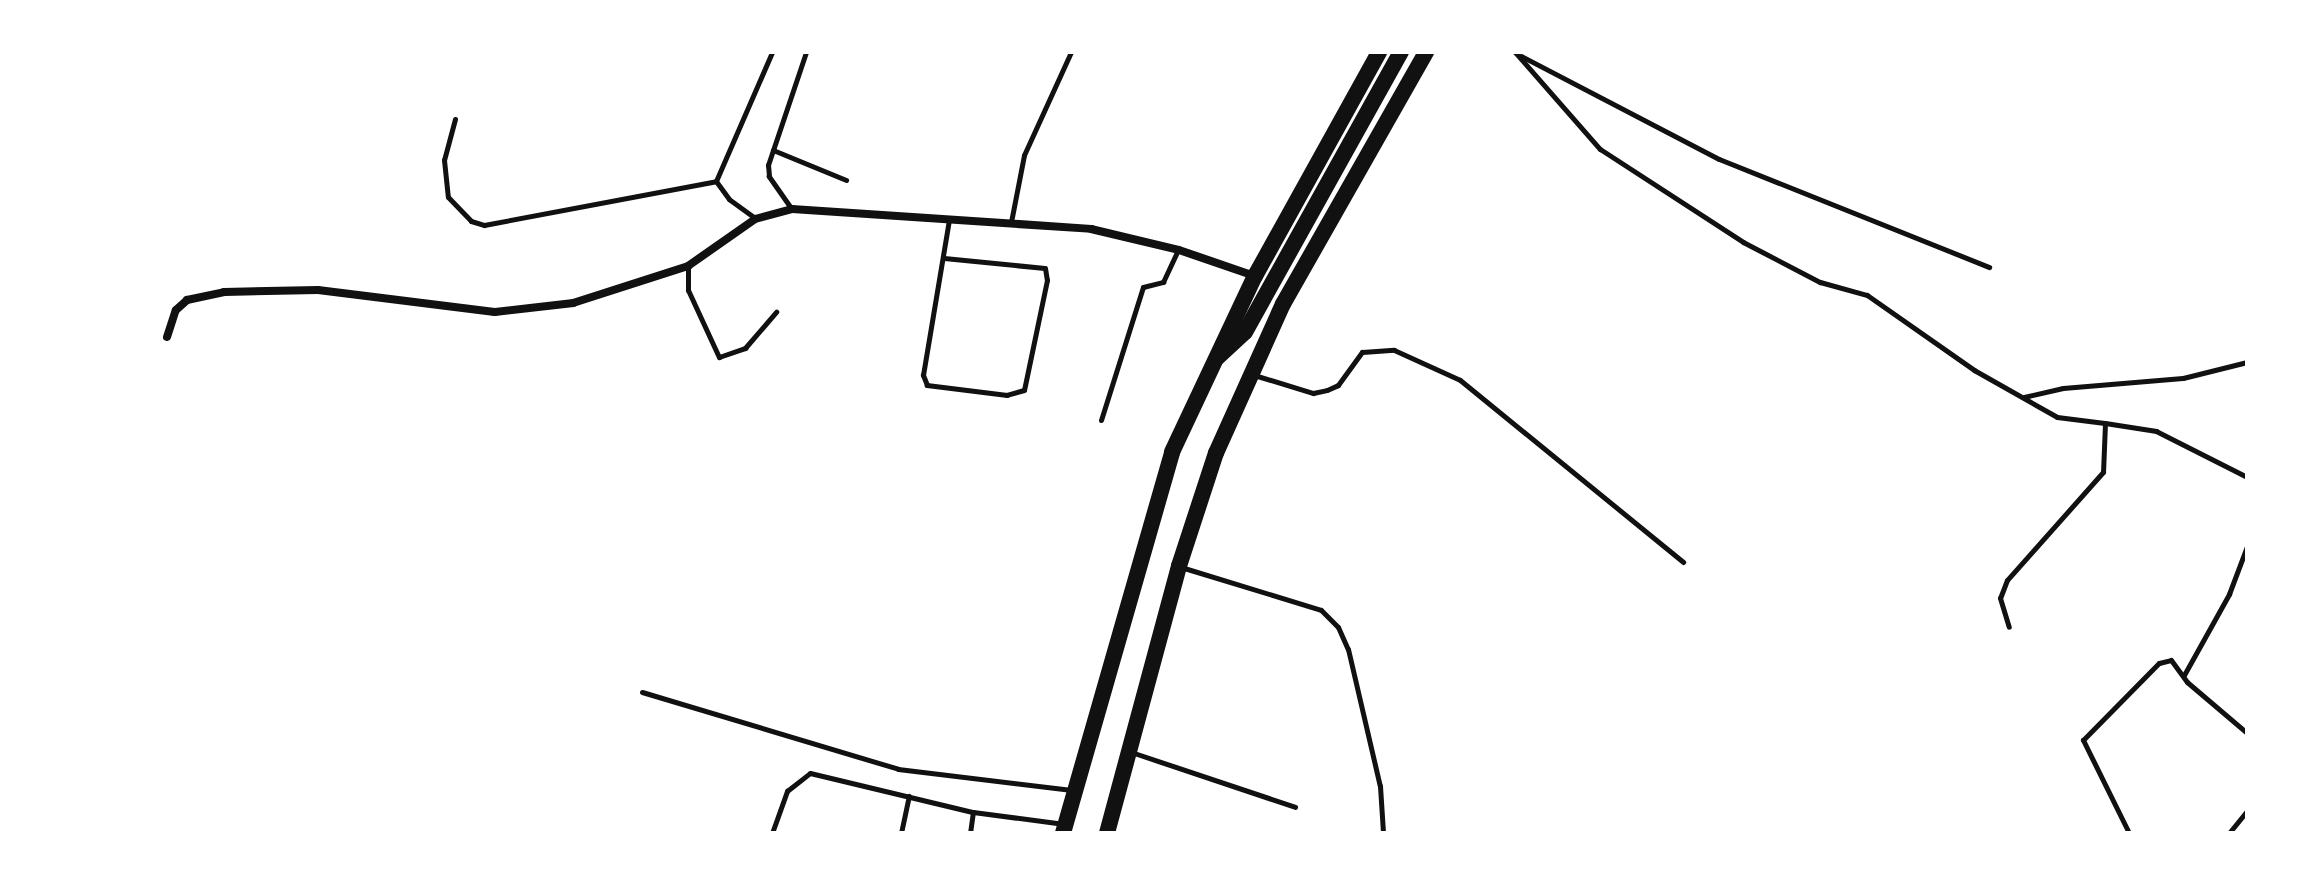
<!DOCTYPE html>
<style>
body{margin:0}
#map{position:relative;width:2299px;height:885px;overflow:hidden;background:#fff;font-family:"Fira Sans",sans-serif}
div>[style]{position:absolute}
.service>*{height:5px;margin:-2.5px;padding:0 2.5px;transform-origin:2.5px;border-radius:2.5px;background:#111}
.minor>*{height:8px;margin:-4px;padding:0 4px;transform-origin:4px;border-radius:4px;background:#111}
.primary>*{height:16px;margin:-8px;padding:0 8px;transform-origin:8px;border-radius:8px;background:#111}
span{translate:-50% -50%;white-space:nowrap;text-align:center;line-height:1.15;-webkit-text-stroke:8px #fff;paint-order:stroke}
.frame{position:absolute;inset:0;border:54px solid #fff;pointer-events:none}
</style>
<div id="map">
<div class="service">
<div style="left:1515px;top:52px;width:129px;rotate:48.8deg"></div>
<div style="left:1600px;top:149px;width:171px;rotate:33deg"></div>
<div style="left:1743px;top:242px;width:87px;rotate:27.5deg"></div>
<div style="left:1820px;top:282px;width:49px;rotate:15.5deg"></div>
<div style="left:1867px;top:295px;width:131px;rotate:35deg"></div>
<div style="left:1974px;top:370px;width:95px;rotate:29.5deg"></div>
<div style="left:2057px;top:417px;width:48px;rotate:7.1deg"></div>
<div style="left:2105px;top:423px;width:49px;rotate:92.3deg"></div>
<div style="left:2103px;top:472px;width:144px;rotate:131.6deg"></div>
<div style="left:2007px;top:580px;width:19px;rotate:111deg"></div>
<div style="left:2000px;top:598px;width:30px;rotate:73deg"></div>
<div style="left:1521px;top:56px;width:223px;rotate:27.5deg"></div>
<div style="left:1719px;top:159px;width:291px;rotate:21.8deg"></div>
<div style="left:455px;top:119px;width:42px;rotate:105deg"></div>
<div style="left:444px;top:160px;width:37px;rotate:84deg"></div>
<div style="left:448px;top:197px;width:33px;rotate:46deg"></div>
<div style="left:471px;top:221px;width:14px;rotate:17deg"></div>
<div style="left:484px;top:225px;width:236px;rotate:-10.7deg"></div>
<div style="left:773px;top:150px;width:79px;rotate:22.3deg"></div>
<div style="left:791px;top:208px;width:39px;rotate:-125deg"></div>
<div style="left:769px;top:176px;width:11px;rotate:-95deg"></div>
<div style="left:768px;top:165px;width:119px;rotate:-71.4deg"></div>
<div style="left:755px;top:218px;width:32px;rotate:-144deg"></div>
<div style="left:729px;top:199px;width:22px;rotate:-126deg"></div>
<div style="left:716px;top:181px;width:141px;rotate:-66.5deg"></div>
<div style="left:1011px;top:222px;width:68px;rotate:-79deg"></div>
<div style="left:1024px;top:155px;width:113px;rotate:-65.5deg"></div>
<div style="left:944px;top:258px;width:101px;rotate:5.7deg"></div>
<div style="left:1045px;top:268px;width:12px;rotate:81deg"></div>
<div style="left:1047px;top:280px;width:112px;rotate:101.8deg"></div>
<div style="left:1024px;top:390px;width:18px;rotate:164deg"></div>
<div style="left:1007px;top:395px;width:81px;rotate:-172.9deg"></div>
<div style="left:927px;top:385px;width:11px;rotate:-112deg"></div>
<div style="left:923px;top:375px;width:157px;rotate:-80.5deg"></div>
<div style="left:688px;top:267px;width:23px;rotate:90deg"></div>
<div style="left:688px;top:290px;width:74px;rotate:65.2deg"></div>
<div style="left:719px;top:357px;width:28px;rotate:-19deg"></div>
<div style="left:745px;top:348px;width:48px;rotate:-49.3deg"></div>
<div style="left:1254px;top:375px;width:62px;rotate:17deg"></div>
<div style="left:1313px;top:393px;width:14px;rotate:-12deg"></div>
<div style="left:1327px;top:390px;width:12px;rotate:-24deg"></div>
<div style="left:1338px;top:385px;width:41px;rotate:-54deg"></div>
<div style="left:1362px;top:352px;width:32px;rotate:-4deg"></div>
<div style="left:1394px;top:350px;width:72px;rotate:24.4deg"></div>
<div style="left:1460px;top:380px;width:288px;rotate:39.2deg"></div>
<div style="left:2024px;top:397px;width:40px;rotate:-13deg"></div>
<div style="left:2063px;top:388px;width:120px;rotate:-4.8deg"></div>
<div style="left:2183px;top:378px;width:66px;rotate:-14deg"></div>
<div style="left:1101px;top:420px;width:139px;rotate:-72.5deg"></div>
<div style="left:1143px;top:287px;width:21px;rotate:-14deg"></div>
<div style="left:1163px;top:282px;width:35px;rotate:-65deg"></div>
<div style="left:2105px;top:423px;width:52px;rotate:8.9deg"></div>
<div style="left:2156px;top:431px;width:102px;rotate:26.8deg"></div>
<div style="left:1184px;top:568px;width:143px;rotate:17deg"></div>
<div style="left:1321px;top:610px;width:24px;rotate:45deg"></div>
<div style="left:1338px;top:627px;width:24px;rotate:66deg"></div>
<div style="left:1348px;top:649px;width:141px;rotate:76.9deg"></div>
<div style="left:1380px;top:786px;width:47px;rotate:86.3deg"></div>
<div style="left:2184px;top:675px;width:93px;rotate:-60.9deg"></div>
<div style="left:2229px;top:594px;width:51px;rotate:-69.4deg"></div>
<div style="left:642px;top:692px;width:267px;rotate:16.7deg"></div>
<div style="left:898px;top:769px;width:175px;rotate:6.9deg"></div>
<div style="left:1131px;top:752px;width:173px;rotate:18.5deg"></div>
<div style="left:772px;top:833px;width:45px;rotate:-70.3deg"></div>
<div style="left:787px;top:791px;width:29px;rotate:-38deg"></div>
<div style="left:810px;top:773px;width:168px;rotate:13.5deg"></div>
<div style="left:973px;top:812px;width:92px;rotate:7.5deg"></div>
<div style="left:901px;top:833px;width:38px;rotate:-78deg"></div>
<div style="left:970px;top:833px;width:21px;rotate:-82deg"></div>
<div style="left:2129px;top:833px;width:104px;rotate:-116.3deg"></div>
<div style="left:2083px;top:740px;width:108px;rotate:-45.4deg"></div>
<div style="left:2159px;top:663px;width:12px;rotate:-14deg"></div>
<div style="left:2171px;top:660px;width:27px;rotate:54deg"></div>
<div style="left:2187px;top:682px;width:79px;rotate:40.4deg"></div>
<div style="left:2229px;top:833px;width:28px;rotate:-51deg"></div>
</div>
<div class="minor">
<div style="left:167px;top:337px;width:28px;rotate:-72deg"></div>
<div style="left:176px;top:310px;width:15px;rotate:-42deg"></div>
<div style="left:187px;top:300px;width:38px;rotate:-12deg"></div>
<div style="left:224px;top:292px;width:94px;rotate:-1.2deg"></div>
<div style="left:318px;top:290px;width:178px;rotate:7.1deg"></div>
<div style="left:495px;top:312px;width:79px;rotate:-6.6deg"></div>
<div style="left:573px;top:303px;width:121px;rotate:-17.8deg"></div>
<div style="left:688px;top:266px;width:82px;rotate:-35deg"></div>
<div style="left:755px;top:219px;width:38px;rotate:-15deg"></div>
<div style="left:792px;top:209px;width:300px;rotate:3.8deg"></div>
<div style="left:1091px;top:229px;width:90px;rotate:13.4deg"></div>
<div style="left:1179px;top:250px;width:80px;rotate:18.9deg"></div>
</div>
<div class="primary">
<div style="left:1217px;top:358px;width:38px;rotate:-43deg"></div>
<div style="left:1245px;top:332px;width:321px;rotate:-60.9deg"></div>
<div style="left:1063px;top:833px;width:396px;rotate:-74deg"></div>
<div style="left:1172px;top:452px;width:195px;rotate:-64.8deg"></div>
<div style="left:1255px;top:276px;width:256px;rotate:-61deg"></div>
<div style="left:1107px;top:833px;width:277px;rotate:-74.9deg"></div>
<div style="left:1179px;top:566px;width:119px;rotate:-71.9deg"></div>
<div style="left:1216px;top:453px;width:163px;rotate:-65.8deg"></div>
<div style="left:1283px;top:304px;width:290px;rotate:-60.4deg"></div>
</div>
<div class="frame"></div>
</div>
